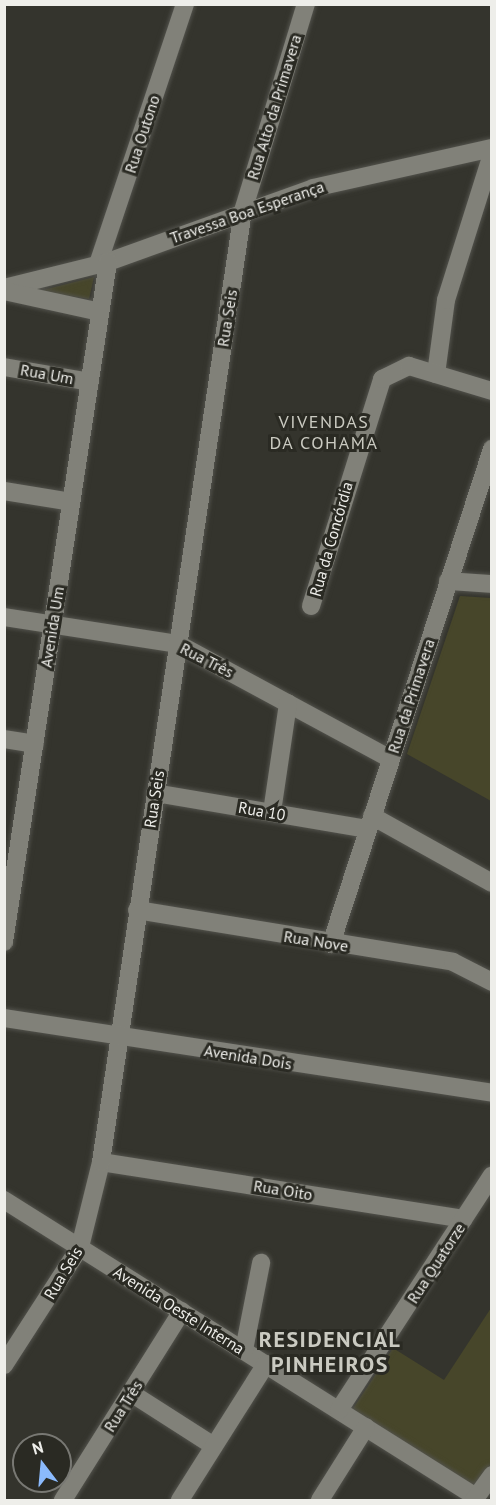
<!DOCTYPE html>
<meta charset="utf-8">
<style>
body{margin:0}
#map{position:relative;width:496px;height:1505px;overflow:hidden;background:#34342d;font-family:"PT Sans",sans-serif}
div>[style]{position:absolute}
.green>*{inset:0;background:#47462a}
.roads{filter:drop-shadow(0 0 2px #52524c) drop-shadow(0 0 2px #52524c)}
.street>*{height:18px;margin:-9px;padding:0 9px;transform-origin:9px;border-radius:9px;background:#818179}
.secondary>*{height:18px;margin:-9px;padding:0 9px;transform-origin:9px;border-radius:9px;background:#818179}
span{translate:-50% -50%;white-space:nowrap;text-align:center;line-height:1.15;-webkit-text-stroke:6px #2a2a23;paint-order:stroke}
.street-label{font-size:16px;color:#eeeeea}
.neighbourhood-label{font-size:18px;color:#cacac1;letter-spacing:1.5px}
.district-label{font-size:22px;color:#cacac1;font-weight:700;letter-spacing:1.5px}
.frame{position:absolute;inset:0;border:6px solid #eeeeea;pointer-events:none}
.north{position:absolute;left:12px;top:1433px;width:60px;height:60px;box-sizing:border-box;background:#2a2a23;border:2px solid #787873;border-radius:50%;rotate:344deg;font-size:16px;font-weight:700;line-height:24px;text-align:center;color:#eeeeea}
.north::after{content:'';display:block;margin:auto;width:21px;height:27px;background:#8bbafc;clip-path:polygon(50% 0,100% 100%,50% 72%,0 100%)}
</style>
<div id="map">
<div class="green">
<div style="clip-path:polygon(94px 277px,89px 299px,39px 291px)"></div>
<div style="clip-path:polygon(460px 596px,491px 598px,491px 801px,407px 754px)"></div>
<div style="clip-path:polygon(491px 1308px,491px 1463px,475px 1489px,352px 1410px,393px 1348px,444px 1380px)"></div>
</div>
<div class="roads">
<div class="street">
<div style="left:98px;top:264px;width:274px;rotate:-71.5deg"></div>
<div style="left:4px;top:367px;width:87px;rotate:9.9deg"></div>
<div style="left:436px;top:374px;width:75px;rotate:-82.3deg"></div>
<div style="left:446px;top:300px;width:153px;rotate:-72.5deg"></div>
<div style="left:4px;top:491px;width:68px;rotate:9.3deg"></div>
<div style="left:448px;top:581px;width:44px;rotate:3.9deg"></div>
<div style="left:311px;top:606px;width:238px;rotate:-72.6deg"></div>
<div style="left:382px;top:379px;width:30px;rotate:-26deg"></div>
<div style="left:409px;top:366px;width:87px;rotate:16.8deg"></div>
<div style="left:4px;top:617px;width:176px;rotate:8.8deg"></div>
<div style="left:178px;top:644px;width:242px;rotate:28.4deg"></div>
<div style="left:4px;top:739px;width:31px;rotate:9deg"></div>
<div style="left:155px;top:793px;width:216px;rotate:9.6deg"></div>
<div style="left:272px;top:812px;width:110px;rotate:-81.6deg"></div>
<div style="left:372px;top:816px;width:137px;rotate:29.2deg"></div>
<div style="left:137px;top:910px;width:320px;rotate:9.3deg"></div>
<div style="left:453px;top:962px;width:44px;rotate:27.1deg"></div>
<div style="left:331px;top:944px;width:521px;rotate:-71.98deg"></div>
<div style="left:101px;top:1162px;width:367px;rotate:8.9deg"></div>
<div style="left:4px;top:1200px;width:558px;rotate:32.18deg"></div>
<div style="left:244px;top:1350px;width:89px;rotate:-78.9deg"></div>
<div style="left:4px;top:1365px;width:140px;rotate:-57.2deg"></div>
<div style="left:80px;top:1247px;width:88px;rotate:-76.1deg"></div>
<div style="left:101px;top:1162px;width:962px;rotate:-81.51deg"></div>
<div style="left:243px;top:211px;width:216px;rotate:-73.1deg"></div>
<div style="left:131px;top:1393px;width:98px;rotate:32.6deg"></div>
<div style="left:339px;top:1410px;width:280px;rotate:-56.9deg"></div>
<div style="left:63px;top:1500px;width:223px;rotate:-57.8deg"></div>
<div style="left:180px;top:1500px;width:161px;rotate:-57.7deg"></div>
<div style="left:320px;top:1500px;width:86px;rotate:-57.8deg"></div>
<div style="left:474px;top:1500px;width:31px;rotate:-54deg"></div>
</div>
<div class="secondary">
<div style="left:4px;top:288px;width:107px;rotate:-14deg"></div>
<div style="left:108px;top:262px;width:218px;rotate:-19.8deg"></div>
<div style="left:313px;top:188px;width:183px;rotate:-12.6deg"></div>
<div style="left:4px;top:291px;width:98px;rotate:12.3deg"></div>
<div style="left:4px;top:942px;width:688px;rotate:-81.3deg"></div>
<div style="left:4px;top:1018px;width:494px;rotate:8.7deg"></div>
</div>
</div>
<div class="street-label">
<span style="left:274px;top:107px;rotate:-73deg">Rua Alto da Primavera</span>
<span style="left:142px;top:134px;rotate:-72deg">Rua Outono</span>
<span style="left:247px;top:212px;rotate:-19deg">Travessa Boa Esperança</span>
<span style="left:227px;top:318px;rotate:-81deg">Rua Seis</span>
<span style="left:47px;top:374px;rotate:10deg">Rua Um</span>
<span style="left:331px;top:539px;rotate:-74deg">Rua da Concórdia</span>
<span style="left:52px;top:627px;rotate:-81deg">Avenida Um</span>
<span style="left:207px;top:660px;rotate:27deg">Rua Três</span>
<span style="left:411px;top:696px;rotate:-72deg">Rua da Primavera</span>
<span style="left:154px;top:799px;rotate:-81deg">Rua Seis</span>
<span style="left:262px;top:811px;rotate:10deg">Rua 10</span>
<span style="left:316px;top:941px;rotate:9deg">Rua Nove</span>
<span style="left:248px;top:1057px;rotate:9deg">Avenida Dois</span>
<span style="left:283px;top:1190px;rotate:9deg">Rua Oito</span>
<span style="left:436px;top:1263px;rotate:-57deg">Rua Quatorze</span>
<span style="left:63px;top:1273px;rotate:-59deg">Rua Seis</span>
<span style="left:179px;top:1310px;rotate:32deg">Avenida Oeste Interna</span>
<span style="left:123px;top:1406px;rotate:-58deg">Rua Três</span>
</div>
<div class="neighbourhood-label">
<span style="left:324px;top:433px">VIVENDAS<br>DA COHAMA</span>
</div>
<div class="district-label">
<span style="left:330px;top:1352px">RESIDENCIAL<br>PINHEIROS</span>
</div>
<div class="frame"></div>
<div class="north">N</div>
</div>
